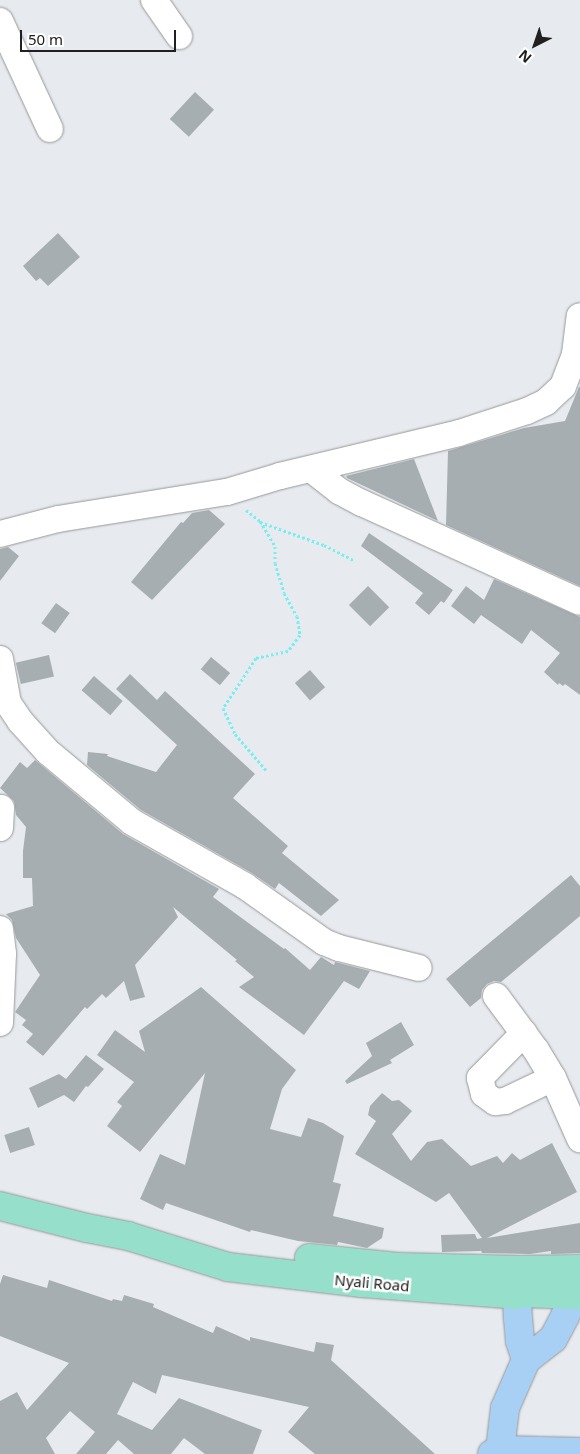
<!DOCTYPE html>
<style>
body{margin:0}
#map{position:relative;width:580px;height:1454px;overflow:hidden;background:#e7ebf0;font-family:"Noto Sans",sans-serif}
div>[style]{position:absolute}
.building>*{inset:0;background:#a6aeb2;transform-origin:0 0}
.path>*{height:3px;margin-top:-1.5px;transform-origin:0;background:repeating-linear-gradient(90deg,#7aedee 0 2.5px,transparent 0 5px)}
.roads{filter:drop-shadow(0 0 1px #979797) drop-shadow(0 0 1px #979797)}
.minor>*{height:26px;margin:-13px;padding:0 13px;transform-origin:13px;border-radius:13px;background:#fff}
.major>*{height:28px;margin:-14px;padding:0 14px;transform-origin:14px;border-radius:14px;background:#a8d0f4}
.highway>*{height:28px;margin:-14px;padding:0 14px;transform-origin:14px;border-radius:14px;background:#96e0cb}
span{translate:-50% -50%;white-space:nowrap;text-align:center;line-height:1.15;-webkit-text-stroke:5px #fff;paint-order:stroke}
.street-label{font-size:15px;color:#202020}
.north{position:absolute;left:510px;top:20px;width:50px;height:50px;-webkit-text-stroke:4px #fff;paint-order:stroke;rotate:221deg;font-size:14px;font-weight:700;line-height:20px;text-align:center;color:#202020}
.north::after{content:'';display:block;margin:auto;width:18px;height:22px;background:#202020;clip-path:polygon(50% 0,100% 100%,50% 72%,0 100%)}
.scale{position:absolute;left:20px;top:30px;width:156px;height:22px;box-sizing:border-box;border:2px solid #202020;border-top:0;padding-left:6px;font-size:15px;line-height:18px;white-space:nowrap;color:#202020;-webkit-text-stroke:4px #fff;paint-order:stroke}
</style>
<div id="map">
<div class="building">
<div style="left:195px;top:92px;width:26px;height:37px;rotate:43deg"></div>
<div style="clip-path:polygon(58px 233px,80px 257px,48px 286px,40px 278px,36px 281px,23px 266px)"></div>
<div style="clip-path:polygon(579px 387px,580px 387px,580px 586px,446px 525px,448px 451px,524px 428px,565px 421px)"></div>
<div style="clip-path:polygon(414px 459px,438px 521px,347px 478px,346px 476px)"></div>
<div style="clip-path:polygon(209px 510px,225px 524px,152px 600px,131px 582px,181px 522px,183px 523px,192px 513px)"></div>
<div style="clip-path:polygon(369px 533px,453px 590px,444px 603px,441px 601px,429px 615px,415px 603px,423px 593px,361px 546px)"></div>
<div style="clip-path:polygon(8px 547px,19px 556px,0 581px,0 549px)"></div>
<div style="clip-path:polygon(494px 579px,580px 617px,580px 695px,565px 684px,563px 686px,559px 683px,558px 685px,544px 672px,560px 653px,531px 630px,522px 644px,481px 615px,474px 624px,451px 606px,466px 586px,484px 600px)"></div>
<div style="left:368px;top:586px;width:30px;height:27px;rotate:45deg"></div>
<div style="left:56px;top:603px;width:17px;height:25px;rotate:36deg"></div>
<div style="left:49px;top:655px;width:22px;height:34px;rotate:77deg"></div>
<div style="left:211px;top:657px;width:25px;height:16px;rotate:40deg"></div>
<div style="left:310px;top:670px;width:23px;height:20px;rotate:49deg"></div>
<div style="clip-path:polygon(130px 674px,157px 700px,165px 691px,255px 774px,233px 798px,288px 846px,282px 853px,339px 900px,321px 916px,279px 883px,275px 889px,252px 873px,141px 810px,87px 765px,88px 752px,108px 754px,107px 756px,156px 772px,177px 745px,116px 689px)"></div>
<div style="left:94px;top:676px;width:38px;height:19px;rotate:41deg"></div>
<div style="clip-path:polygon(35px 760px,123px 834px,219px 889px,213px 897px,284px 949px,285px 948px,310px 970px,321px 957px,334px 965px,335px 962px,370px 971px,359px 989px,344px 981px,304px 1035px,239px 987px,254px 977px,235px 961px,237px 960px,173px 907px,178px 917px,135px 965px,145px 997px,130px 1001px,124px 981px,106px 998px,102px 994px,87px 1009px,85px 1007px,43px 1056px,26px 1042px,33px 1034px,22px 1025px,26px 1020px,15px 1012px,40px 975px,16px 938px,12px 920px,6px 914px,33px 906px,32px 878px,23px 878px,23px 851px,26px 827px,16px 815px,14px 801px,0 788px,20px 762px,27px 768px)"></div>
<div style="clip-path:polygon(571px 875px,580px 886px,580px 916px,501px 982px,494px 981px,487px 984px,482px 990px,481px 998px,470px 1007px,446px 979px)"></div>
<div style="clip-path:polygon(201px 987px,296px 1070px,282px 1089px,270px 1129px,301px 1137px,308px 1118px,323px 1123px,344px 1136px,333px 1182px,341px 1184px,333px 1216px,384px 1228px,382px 1238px,367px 1248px,338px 1242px,337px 1245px,298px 1241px,251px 1230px,250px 1232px,166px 1203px,163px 1210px,140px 1199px,160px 1154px,185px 1165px,205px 1073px,140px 1152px,107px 1126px,122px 1106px,117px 1102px,134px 1082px,97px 1055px,115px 1030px,145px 1052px,139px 1031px)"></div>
<div style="clip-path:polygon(401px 1022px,414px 1045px,390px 1060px,392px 1063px,347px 1084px,345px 1081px,372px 1056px,366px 1043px)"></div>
<div style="clip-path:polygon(86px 1055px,104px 1069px,88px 1087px,86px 1086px,74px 1102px,64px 1095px,38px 1108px,29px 1088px,59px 1074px,66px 1079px)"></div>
<div style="clip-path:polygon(382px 1093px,392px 1101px,399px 1100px,412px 1111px,392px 1134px,411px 1161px,427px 1142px,442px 1139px,471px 1166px,497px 1156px,503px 1163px,512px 1153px,520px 1160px,552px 1143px,577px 1192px,487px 1238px,580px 1223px,580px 1253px,551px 1254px,551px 1251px,530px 1254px,482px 1253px,479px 1246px,481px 1251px,442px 1252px,441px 1235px,475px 1234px,477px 1239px,482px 1238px,449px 1193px,436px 1202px,355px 1154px,376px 1121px,368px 1115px,370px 1106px)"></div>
<div style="left:29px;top:1127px;width:19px;height:26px;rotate:72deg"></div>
<div style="clip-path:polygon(3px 1275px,47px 1288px,49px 1280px,112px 1301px,113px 1299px,122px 1301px,124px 1295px,154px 1304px,153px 1307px,213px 1333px,216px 1326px,250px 1341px,250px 1337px,314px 1352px,316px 1342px,334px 1345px,331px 1360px,435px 1454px,315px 1454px,288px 1432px,309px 1407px,162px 1375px,156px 1394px,133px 1382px,117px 1414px,152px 1430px,179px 1398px,262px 1430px,253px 1454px,205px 1454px,184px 1438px,171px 1454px,134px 1454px,118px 1440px,106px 1454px,76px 1454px,95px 1432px,70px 1411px,46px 1438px,55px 1454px,0 1454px,0 1401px,17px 1392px,27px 1410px,69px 1363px,0 1336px,0 1284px)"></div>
</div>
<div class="path">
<div style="left:246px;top:510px;width:18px;rotate:38deg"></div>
<div style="left:260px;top:521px;width:29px;rotate:59deg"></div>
<div style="left:275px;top:546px;width:17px;rotate:90deg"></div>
<div style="left:275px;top:563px;width:31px;rotate:73deg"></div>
<div style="left:284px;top:593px;width:26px;rotate:61deg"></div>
<div style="left:297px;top:616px;width:19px;rotate:81deg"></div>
<div style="left:300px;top:635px;width:20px;rotate:127deg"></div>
<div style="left:288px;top:651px;width:33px;rotate:168deg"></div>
<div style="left:256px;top:658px;width:60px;rotate:123.4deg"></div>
<div style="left:223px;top:708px;width:29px;rotate:65deg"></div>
<div style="left:235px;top:734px;width:48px;rotate:49.3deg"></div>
<div style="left:260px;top:522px;width:68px;rotate:19.8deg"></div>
<div style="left:324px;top:545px;width:33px;rotate:27deg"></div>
</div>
<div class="roads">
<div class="minor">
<div style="left:154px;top:0;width:44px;rotate:55.2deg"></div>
<div style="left:0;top:21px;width:119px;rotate:65.2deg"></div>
<div style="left:311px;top:469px;width:36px;rotate:38deg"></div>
<div style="left:339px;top:491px;width:26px;rotate:28deg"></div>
<div style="left:362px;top:503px;width:239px;rotate:24.4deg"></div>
<div style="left:0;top:534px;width:60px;rotate:-14.5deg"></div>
<div style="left:58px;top:519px;width:171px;rotate:-9.1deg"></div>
<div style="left:227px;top:492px;width:55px;rotate:-16.8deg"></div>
<div style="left:280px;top:476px;width:184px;rotate:-13.5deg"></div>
<div style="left:459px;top:433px;width:71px;rotate:-17.9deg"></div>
<div style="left:527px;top:411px;width:21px;rotate:-25deg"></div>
<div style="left:546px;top:402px;width:23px;rotate:-43deg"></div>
<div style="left:563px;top:386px;width:34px;rotate:-69deg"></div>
<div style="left:575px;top:354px;width:38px;rotate:-83deg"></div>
<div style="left:0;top:659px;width:45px;rotate:79.7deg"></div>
<div style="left:8px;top:703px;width:22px;rotate:56deg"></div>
<div style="left:20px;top:721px;width:42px;rotate:47.9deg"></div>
<div style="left:48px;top:752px;width:109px;rotate:39.8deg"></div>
<div style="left:132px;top:822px;width:130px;rotate:29.5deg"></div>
<div style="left:245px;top:886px;width:97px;rotate:35.3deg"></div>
<div style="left:324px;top:942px;width:16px;rotate:22deg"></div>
<div style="left:339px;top:948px;width:82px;rotate:14deg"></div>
<div style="left:0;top:828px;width:20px;rotate:-87deg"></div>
<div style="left:0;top:929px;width:25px;rotate:83deg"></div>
<div style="left:3px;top:954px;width:69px;rotate:92.5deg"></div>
<div style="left:496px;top:996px;width:67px;rotate:53.5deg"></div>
<div style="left:536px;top:1050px;width:33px;rotate:59deg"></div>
<div style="left:553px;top:1078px;width:67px;rotate:66.1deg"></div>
<div style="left:524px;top:1033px;width:63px;rotate:134.4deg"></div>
<div style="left:480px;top:1078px;width:16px;rotate:76deg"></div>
<div style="left:484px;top:1094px;width:14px;rotate:36deg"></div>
<div style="left:495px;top:1102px;width:10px;rotate:-6deg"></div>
<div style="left:505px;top:1101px;width:53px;rotate:-25.6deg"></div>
</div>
<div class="major">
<div style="left:520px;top:1273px;width:22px;rotate:98deg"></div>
<div style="left:517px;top:1295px;width:23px;rotate:88deg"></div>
<div style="left:518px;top:1318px;width:23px;rotate:85deg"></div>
<div style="left:520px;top:1341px;width:20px;rotate:72deg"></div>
<div style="left:500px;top:1450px;width:80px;rotate:1.4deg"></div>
<div style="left:492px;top:1454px;width:9px;rotate:-27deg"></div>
<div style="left:500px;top:1450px;width:42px;rotate:-83.2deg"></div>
<div style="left:505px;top:1408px;width:52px;rotate:-66.4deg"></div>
<div style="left:526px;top:1360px;width:34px;rotate:-38deg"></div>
<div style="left:553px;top:1339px;width:26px;rotate:-62deg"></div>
<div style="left:565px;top:1316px;width:22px;rotate:-66deg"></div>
<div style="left:574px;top:1296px;width:24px;rotate:-88deg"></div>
</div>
<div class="highway">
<div style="left:0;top:1206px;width:90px;rotate:14.2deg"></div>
<div style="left:87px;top:1228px;width:42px;rotate:11deg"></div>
<div style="left:128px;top:1236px;width:105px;rotate:17.2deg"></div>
<div style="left:228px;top:1267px;width:135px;rotate:6.8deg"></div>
<div style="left:362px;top:1283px;width:155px;rotate:4.4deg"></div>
<div style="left:517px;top:1295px;width:5px;rotate:-22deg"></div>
<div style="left:522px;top:1293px;width:58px;rotate:2deg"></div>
<div style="left:309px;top:1258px;width:89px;rotate:5.8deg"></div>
<div style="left:398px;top:1267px;width:123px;rotate:1.4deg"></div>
<div style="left:521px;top:1270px;width:59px;rotate:-1deg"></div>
</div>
</div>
<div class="street-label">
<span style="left:372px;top:1283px;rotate:5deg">Nyali Road</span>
</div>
<div class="north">N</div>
<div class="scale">50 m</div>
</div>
